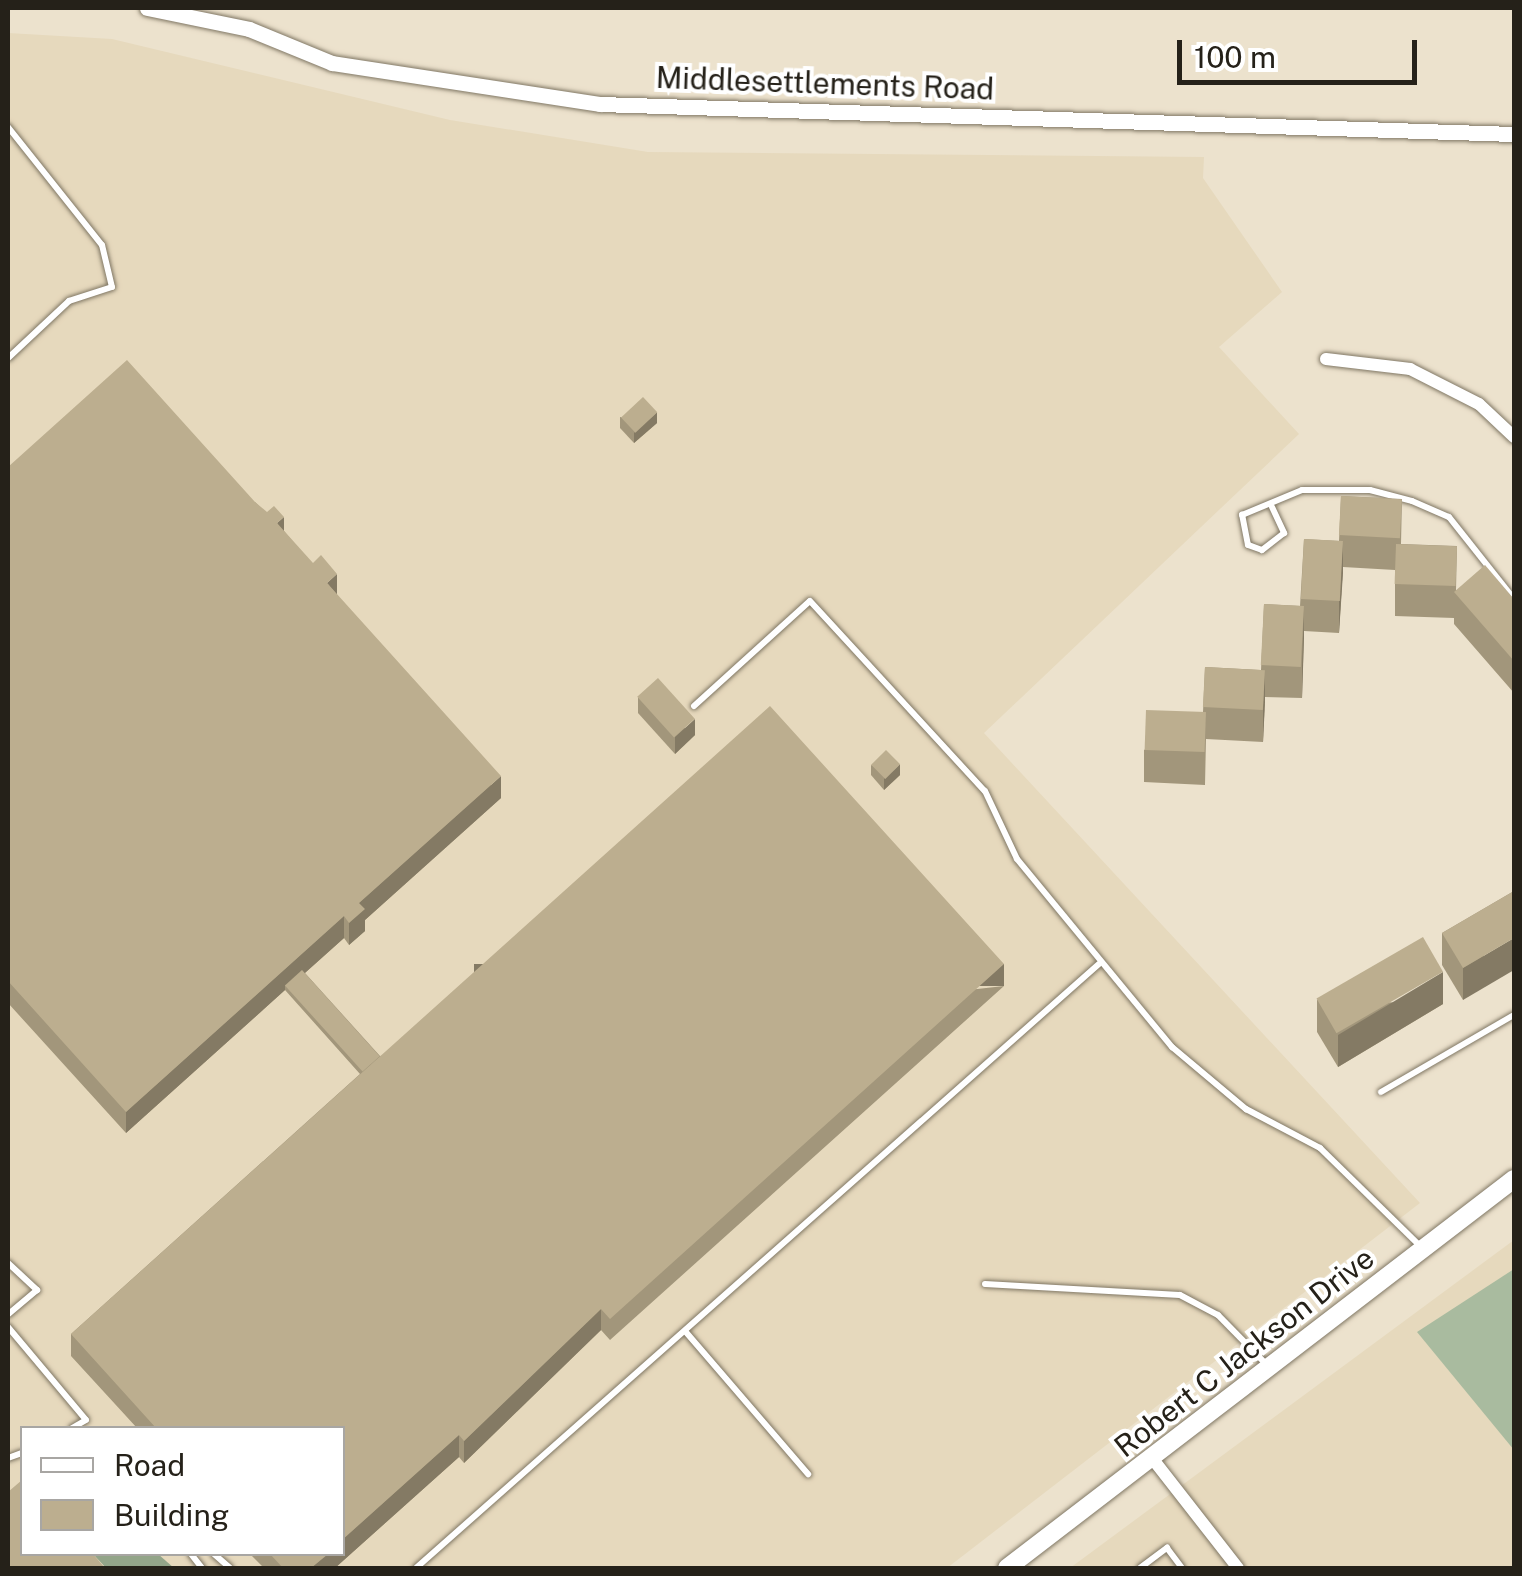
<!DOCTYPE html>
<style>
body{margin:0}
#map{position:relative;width:1522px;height:1576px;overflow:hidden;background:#ece2cd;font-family:"Public Sans",sans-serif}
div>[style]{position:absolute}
.built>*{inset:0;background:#e6d9bd}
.green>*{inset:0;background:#a9bb9f}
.forest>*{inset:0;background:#93a589}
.roads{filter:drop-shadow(0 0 2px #807764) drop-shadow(0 0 2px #807764)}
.service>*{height:6px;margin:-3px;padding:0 3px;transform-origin:3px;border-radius:3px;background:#fff}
.minor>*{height:12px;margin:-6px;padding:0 6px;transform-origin:6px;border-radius:6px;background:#fff}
.tertiary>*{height:15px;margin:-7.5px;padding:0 7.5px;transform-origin:7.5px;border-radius:7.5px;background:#fff}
.secondary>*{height:18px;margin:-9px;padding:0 9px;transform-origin:9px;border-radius:9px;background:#fff}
.wall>*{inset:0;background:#a2967b}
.shaded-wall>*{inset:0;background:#847a64;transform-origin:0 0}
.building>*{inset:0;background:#bcae8f;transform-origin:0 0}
span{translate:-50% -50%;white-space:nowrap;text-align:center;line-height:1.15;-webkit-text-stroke:8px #fff;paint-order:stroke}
.street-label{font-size:30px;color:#252119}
.frame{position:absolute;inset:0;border:10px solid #252119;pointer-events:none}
.legend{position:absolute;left:20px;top:1426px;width:325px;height:130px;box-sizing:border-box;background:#fff;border:2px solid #a8a6a3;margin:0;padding:12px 18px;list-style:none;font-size:30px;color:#252119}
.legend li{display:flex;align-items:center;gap:20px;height:50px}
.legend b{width:50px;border:2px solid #a8a6a3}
.scale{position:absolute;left:1177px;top:40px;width:240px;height:45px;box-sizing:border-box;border:5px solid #252119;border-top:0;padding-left:12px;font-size:30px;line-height:35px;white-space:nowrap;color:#252119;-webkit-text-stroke:8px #fff;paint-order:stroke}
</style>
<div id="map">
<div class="built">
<div style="clip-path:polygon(evenodd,8px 33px,112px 39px,450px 120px,648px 152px,1204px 157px,1203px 178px,1282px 292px,1219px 347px,1299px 434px,984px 733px,1420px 1203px,947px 1568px,8px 1568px,8px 33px,22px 1428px,342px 1428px,342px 1554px,22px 1554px,22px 1428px)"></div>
<div style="clip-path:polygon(1514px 1240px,1514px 1568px,1070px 1568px)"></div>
</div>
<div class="green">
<div style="clip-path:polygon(1514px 1269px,1514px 1450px,1417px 1332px)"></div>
</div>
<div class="forest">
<div style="clip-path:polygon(93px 1554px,158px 1554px,174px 1568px,106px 1568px)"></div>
</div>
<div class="roads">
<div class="service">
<div style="left:8px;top:127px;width:151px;rotate:51.5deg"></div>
<div style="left:102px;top:245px;width:43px;rotate:76.6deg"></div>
<div style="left:112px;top:287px;width:45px;rotate:162deg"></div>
<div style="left:69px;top:301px;width:83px;rotate:136.9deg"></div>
<div style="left:1272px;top:507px;width:29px;rotate:65deg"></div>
<div style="left:1284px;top:533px;width:28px;rotate:142deg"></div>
<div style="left:1262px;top:550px;width:15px;rotate:-160deg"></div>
<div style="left:1248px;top:545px;width:31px;rotate:-101deg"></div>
<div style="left:1242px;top:515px;width:65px;rotate:-22.6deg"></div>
<div style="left:1302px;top:490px;width:68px"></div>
<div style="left:1370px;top:490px;width:43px;rotate:14.7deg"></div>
<div style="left:1412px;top:501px;width:40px;rotate:23.4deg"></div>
<div style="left:1449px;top:517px;width:105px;rotate:51.6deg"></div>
<div style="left:694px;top:706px;width:156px;rotate:-42.2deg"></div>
<div style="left:810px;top:601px;width:258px;rotate:47.4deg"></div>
<div style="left:985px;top:791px;width:75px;rotate:64.8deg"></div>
<div style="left:1017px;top:859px;width:244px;rotate:50.5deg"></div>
<div style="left:1172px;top:1047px;width:97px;rotate:40deg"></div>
<div style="left:1246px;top:1109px;width:84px;rotate:27.8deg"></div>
<div style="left:1320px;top:1148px;width:143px;rotate:44.4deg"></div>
<div style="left:1381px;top:1092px;width:154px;rotate:-30.1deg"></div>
<div style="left:8px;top:1263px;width:40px;rotate:43deg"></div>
<div style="left:37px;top:1290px;width:38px;rotate:140deg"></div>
<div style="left:985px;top:1284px;width:195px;rotate:3.2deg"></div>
<div style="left:1180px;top:1295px;width:43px;rotate:27.8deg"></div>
<div style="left:1218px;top:1315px;width:71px;rotate:45.6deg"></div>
<div style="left:8px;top:1327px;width:121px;rotate:50deg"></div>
<div style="left:86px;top:1420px;width:16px;rotate:150deg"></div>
<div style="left:685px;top:1331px;width:189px;rotate:49.3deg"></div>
<div style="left:8px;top:1458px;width:15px;rotate:-20deg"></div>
<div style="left:191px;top:1554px;width:18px;rotate:52deg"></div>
<div style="left:214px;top:1554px;width:21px;rotate:41deg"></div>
<div style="left:416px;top:1568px;width:912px;rotate:-41.49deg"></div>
<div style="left:1140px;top:1568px;width:34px;rotate:-37deg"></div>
<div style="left:1167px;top:1548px;width:25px;rotate:53deg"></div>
</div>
<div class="minor">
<div style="left:1326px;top:359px;width:85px;rotate:6.8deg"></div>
<div style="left:1410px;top:369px;width:77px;rotate:26.9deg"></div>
<div style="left:1479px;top:404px;width:48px;rotate:43.3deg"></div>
<div style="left:1152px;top:1458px;width:140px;rotate:52deg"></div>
</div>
<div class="tertiary">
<div style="left:147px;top:8px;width:104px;rotate:11.6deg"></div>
<div style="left:249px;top:29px;width:90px;rotate:22.3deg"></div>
<div style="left:332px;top:63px;width:271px;rotate:8.7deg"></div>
<div style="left:600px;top:104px;width:914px;rotate:1.88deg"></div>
</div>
<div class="secondary">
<div style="left:1007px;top:1568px;width:639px;rotate:-37.5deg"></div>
</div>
</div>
<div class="wall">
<div style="clip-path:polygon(620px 417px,657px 423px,634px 443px,620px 428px)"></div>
<div style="clip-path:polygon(8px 467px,255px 502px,284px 531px,337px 595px,501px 798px,365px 920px,365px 931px,349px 945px,344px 938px,305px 973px,380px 1056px,1004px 986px,610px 1340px,601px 1330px,464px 1463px,459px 1457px,335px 1568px,264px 1568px,250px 1554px,342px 1554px,342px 1428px,137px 1428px,71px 1356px,71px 1334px,360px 1074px,285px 990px,126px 1133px,8px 1003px)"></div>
<div style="clip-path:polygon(1341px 496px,1402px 499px,1401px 544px,1457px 546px,1456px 590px,1514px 599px,1514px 693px,1454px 624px,1454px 618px,1395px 616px,1395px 570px,1343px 567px,1339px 633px,1304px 631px,1302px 698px,1265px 697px,1263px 742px,1206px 739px,1205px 785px,1144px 782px,1144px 750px,1203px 712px,1205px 667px,1261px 670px,1264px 604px,1300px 606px,1304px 539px,1339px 541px)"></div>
<div style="clip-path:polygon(638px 697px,695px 735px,675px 754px,638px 713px)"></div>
<div style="clip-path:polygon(871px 765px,900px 775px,884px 790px,871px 775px)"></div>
<div style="clip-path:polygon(1514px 891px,1463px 1000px,1442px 965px,1442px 933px)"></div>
<div style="clip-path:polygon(1317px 1000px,1443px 1004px,1338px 1067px,1317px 1032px)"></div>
</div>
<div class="shaded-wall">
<div style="clip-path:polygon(657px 412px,657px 423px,634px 443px,634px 433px)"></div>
<div style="clip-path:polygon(284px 517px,284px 539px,277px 523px)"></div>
<div style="clip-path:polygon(1343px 541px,1343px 573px,1339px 633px,1339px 601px)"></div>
<div style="clip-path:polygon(337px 574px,337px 595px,327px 583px)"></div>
<div style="clip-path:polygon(1304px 606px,1304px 638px,1302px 698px,1302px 666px)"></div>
<div style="clip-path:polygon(1265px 670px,1265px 702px,1263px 742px,1263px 710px)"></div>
<div style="clip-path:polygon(695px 719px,695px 735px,675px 754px,675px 737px)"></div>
<div style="clip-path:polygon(900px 764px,900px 775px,884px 790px,884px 779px)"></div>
<div style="clip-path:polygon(501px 776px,501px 798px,365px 920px,365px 931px,349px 945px,349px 923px,359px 903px)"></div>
<div style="clip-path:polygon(344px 916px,344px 938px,288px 988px,285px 985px,285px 990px,126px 1133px,126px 1112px)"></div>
<div style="clip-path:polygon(1514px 938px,1514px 970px,1463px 1000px,1463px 968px)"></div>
<div style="left:1004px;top:964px;width:22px;height:530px;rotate:90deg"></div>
<div style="clip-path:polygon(1443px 972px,1443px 1004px,1338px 1067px,1338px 1035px)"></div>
<div style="clip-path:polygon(601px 1309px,601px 1330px,464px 1463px,464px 1441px)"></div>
<div style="clip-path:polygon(459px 1435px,459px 1457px,335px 1568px,311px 1568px,328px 1554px,342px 1554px,342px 1540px)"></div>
</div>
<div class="building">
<div style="clip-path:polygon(127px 360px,255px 502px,267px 512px,274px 506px,284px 517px,277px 523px,313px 563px,321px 555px,337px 574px,327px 583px,501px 776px,359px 903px,365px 909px,349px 923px,344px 916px,126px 1112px,8px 981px,8px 467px)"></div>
<div style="left:643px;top:397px;width:21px;height:30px;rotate:47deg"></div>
<div style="left:1341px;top:496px;width:61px;height:39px;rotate:3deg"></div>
<div style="left:1304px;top:539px;width:39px;height:60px;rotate:3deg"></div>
<div style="left:1396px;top:544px;width:61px;height:40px;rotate:2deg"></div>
<div style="clip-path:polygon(1485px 565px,1514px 599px,1514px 661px,1454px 592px)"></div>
<div style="left:1264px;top:604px;width:40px;height:61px;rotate:3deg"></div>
<div style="left:1205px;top:667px;width:60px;height:40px;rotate:3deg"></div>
<div style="left:658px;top:678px;width:55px;height:28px;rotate:48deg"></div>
<div style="clip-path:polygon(770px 706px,1004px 964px,610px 1319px,601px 1309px,464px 1441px,459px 1435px,342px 1540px,342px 1428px,156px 1428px,71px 1334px)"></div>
<div style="left:1146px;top:710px;width:60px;height:40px;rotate:2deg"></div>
<div style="left:886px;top:750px;width:20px;height:21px;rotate:45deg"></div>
<div style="clip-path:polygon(1514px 891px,1514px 938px,1463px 968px,1442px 933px)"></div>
<div style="left:1423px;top:937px;width:40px;height:123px;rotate:60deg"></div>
<div style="left:302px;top:970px;width:116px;height:23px;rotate:48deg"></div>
<div style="clip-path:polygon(22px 1480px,22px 1554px,93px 1554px,105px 1568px,8px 1568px,8px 1492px)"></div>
<div style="clip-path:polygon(270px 1554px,328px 1554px,311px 1568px,283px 1568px)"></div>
</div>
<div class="street-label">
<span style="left:825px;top:83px;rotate:2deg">Middlesettlements Road</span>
<span style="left:1244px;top:1352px;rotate:-38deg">Robert C Jackson Drive</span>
</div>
<div class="frame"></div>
<ul class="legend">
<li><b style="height:12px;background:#fff"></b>Road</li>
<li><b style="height:28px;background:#bcae8f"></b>Building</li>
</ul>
<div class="scale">100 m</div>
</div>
